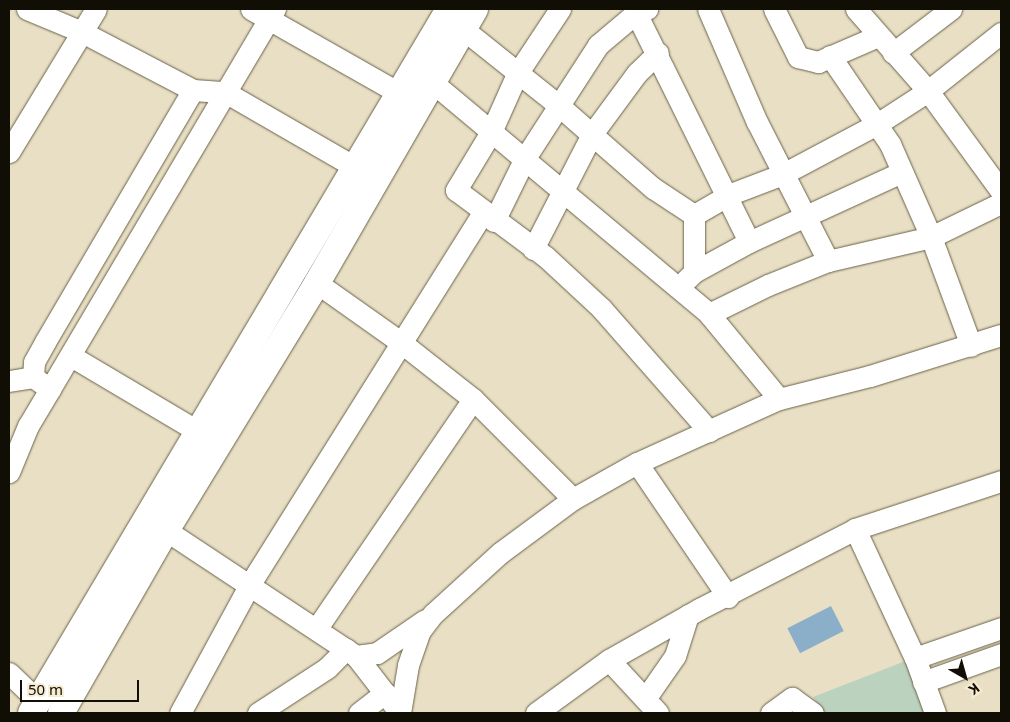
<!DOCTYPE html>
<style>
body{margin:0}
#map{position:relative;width:1010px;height:722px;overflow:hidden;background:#e8dfc4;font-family:"Noto Sans",sans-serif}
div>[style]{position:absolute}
.green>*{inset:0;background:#bbd3be}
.water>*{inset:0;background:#8bafc9;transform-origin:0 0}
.roads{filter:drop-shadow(0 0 1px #696149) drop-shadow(0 0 1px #696149)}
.minor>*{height:21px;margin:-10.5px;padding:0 10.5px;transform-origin:10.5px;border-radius:10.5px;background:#fff}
.major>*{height:26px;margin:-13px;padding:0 13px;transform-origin:13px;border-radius:13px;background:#fff}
span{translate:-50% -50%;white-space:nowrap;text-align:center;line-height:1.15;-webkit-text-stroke:4.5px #f5ecd1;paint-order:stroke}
.frame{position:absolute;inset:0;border:10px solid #110e05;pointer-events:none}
.north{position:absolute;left:940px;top:652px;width:50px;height:50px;-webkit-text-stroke:4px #f5ecd1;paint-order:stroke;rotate:142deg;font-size:14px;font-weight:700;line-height:20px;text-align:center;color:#110e05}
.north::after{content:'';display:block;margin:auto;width:18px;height:22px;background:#110e05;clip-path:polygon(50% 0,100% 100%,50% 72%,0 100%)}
.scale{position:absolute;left:20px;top:680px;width:119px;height:22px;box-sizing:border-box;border:2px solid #110e05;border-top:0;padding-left:6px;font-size:15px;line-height:18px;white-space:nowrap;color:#110e05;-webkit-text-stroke:4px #f5ecd1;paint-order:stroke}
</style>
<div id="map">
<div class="green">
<div style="clip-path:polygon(908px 660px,930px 713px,825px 713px,813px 697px)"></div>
</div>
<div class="water">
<div style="left:831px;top:606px;width:28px;height:49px;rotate:63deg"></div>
</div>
<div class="roads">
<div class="minor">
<div style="left:27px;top:9px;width:60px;rotate:22.7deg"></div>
<div style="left:82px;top:32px;width:125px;rotate:27.6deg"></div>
<div style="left:193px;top:90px;width:32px;rotate:4deg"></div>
<div style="left:225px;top:92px;width:148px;rotate:30deg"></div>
<div style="left:251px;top:9px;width:168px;rotate:29.6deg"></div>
<div style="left:560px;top:9px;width:78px;rotate:123.5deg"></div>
<div style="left:517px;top:74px;width:64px;rotate:114.1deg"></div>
<div style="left:491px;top:132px;width:68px;rotate:121.1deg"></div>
<div style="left:456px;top:190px;width:112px;rotate:36.7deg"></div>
<div style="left:546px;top:257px;width:75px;rotate:42.8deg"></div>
<div style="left:601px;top:308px;width:164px;rotate:48.7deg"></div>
<div style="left:708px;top:9px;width:123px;rotate:66.6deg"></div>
<div style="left:757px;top:122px;width:156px;rotate:62.9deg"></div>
<div style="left:774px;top:9px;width:54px;rotate:63.4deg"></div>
<div style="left:798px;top:57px;width:21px;rotate:14deg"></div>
<div style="left:818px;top:62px;width:65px;rotate:-23.4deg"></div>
<div style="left:856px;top:9px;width:109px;rotate:48.7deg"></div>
<div style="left:928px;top:91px;width:124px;rotate:53.9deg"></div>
<div style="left:636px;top:13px;width:255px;rotate:63.7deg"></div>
<div style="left:463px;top:29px;width:120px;rotate:38.6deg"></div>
<div style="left:557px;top:104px;width:128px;rotate:41.2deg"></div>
<div style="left:653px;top:188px;width:49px;rotate:33.4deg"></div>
<div style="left:893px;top:53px;width:73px;rotate:-37.2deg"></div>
<div style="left:830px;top:56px;width:107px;rotate:55.7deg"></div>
<div style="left:890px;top:144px;width:102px;rotate:66.2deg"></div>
<div style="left:931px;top:237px;width:116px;rotate:69.8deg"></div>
<div style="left:432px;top:82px;width:361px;rotate:39.9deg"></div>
<div style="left:709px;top:314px;width:110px;rotate:50.5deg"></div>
<div style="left:9px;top:152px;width:167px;rotate:-58.7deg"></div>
<div style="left:494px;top:221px;width:70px;rotate:-63.8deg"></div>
<div style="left:525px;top:158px;width:135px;rotate:-57.1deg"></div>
<div style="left:598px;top:45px;width:50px;rotate:-40.1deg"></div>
<div style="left:636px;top:13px;width:12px;rotate:-20deg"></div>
<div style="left:533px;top:249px;width:129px;rotate:-62.8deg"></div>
<div style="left:592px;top:134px;width:76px;rotate:-53.6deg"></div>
<div style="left:637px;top:73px;width:29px;rotate:-44deg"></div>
<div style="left:694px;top:272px;width:57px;rotate:-90deg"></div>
<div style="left:694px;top:215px;width:39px;rotate:-30deg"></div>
<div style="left:728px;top:195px;width:59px;rotate:-20.9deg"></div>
<div style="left:783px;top:174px;width:106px;rotate:-28deg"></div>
<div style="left:877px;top:124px;width:61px;rotate:-32.9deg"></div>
<div style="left:928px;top:91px;width:93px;rotate:-38.5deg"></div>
<div style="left:686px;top:280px;width:11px;rotate:-45deg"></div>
<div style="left:694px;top:272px;width:63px;rotate:-28.6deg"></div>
<div style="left:749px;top:242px;width:168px;rotate:-24.6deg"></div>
<div style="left:317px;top:283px;width:105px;rotate:35.3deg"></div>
<div style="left:403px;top:344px;width:89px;rotate:38.2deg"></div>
<div style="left:473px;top:399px;width:141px;rotate:45deg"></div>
<div style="left:709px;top:314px;width:66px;rotate:-26.2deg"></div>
<div style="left:768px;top:285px;width:65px;rotate:-21.8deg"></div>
<div style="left:828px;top:261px;width:106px;rotate:-13.1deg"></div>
<div style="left:931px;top:237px;width:78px;rotate:-25.9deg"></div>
<div style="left:71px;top:356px;width:149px;rotate:30.7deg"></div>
<div style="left:33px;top:377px;width:15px;rotate:-86deg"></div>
<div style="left:34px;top:362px;width:23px;rotate:-61deg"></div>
<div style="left:45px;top:342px;width:292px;rotate:-59.6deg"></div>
<div style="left:9px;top:381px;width:24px;rotate:-9deg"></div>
<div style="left:33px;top:377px;width:21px;rotate:35deg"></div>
<div style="left:50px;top:389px;width:442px;rotate:-59.4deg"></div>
<div style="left:637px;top:463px;width:162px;rotate:55.8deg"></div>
<div style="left:9px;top:472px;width:50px;rotate:-67.6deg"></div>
<div style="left:28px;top:426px;width:43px;rotate:-59.3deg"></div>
<div style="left:855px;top:529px;width:142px;rotate:65.1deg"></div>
<div style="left:915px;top:658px;width:59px;rotate:70deg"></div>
<div style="left:167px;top:531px;width:227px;rotate:33.5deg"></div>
<div style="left:356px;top:656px;width:72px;rotate:52.3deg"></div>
<div style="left:317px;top:628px;width:277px;rotate:-55.7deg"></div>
<div style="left:356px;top:656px;width:21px;rotate:-8deg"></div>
<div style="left:377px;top:653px;width:58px;rotate:-34.5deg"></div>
<div style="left:915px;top:658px;width:91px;rotate:-19.2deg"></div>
<div style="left:609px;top:660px;width:72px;rotate:47.2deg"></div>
<div style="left:9px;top:673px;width:40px;rotate:44deg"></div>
<div style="left:923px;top:682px;width:83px;rotate:-19.7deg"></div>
<div style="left:645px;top:699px;width:52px;rotate:-55.1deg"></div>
<div style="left:675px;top:656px;width:43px;rotate:-72.4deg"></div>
<div style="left:180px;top:713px;width:147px;rotate:-61.5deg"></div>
<div style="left:250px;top:584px;width:438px;rotate:-57.9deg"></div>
<div style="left:258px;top:713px;width:82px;rotate:-33.1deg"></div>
<div style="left:327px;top:668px;width:27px;rotate:-45deg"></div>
<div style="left:359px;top:713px;width:33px;rotate:-38deg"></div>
<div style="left:400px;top:713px;width:49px;rotate:-80.5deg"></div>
<div style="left:408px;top:665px;width:36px;rotate:-71deg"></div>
<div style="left:420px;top:631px;width:21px;rotate:-53deg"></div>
<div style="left:433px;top:614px;width:91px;rotate:-42.3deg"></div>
<div style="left:500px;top:553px;width:91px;rotate:-36.5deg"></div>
<div style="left:573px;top:499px;width:73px;rotate:-29.4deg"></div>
<div style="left:637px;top:463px;width:156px;rotate:-24.3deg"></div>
<div style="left:779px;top:399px;width:94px;rotate:-14.2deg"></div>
<div style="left:870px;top:376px;width:137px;rotate:-17.4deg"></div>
<div style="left:536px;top:713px;width:90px;rotate:-36deg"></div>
<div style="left:609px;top:660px;width:103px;rotate:-29.5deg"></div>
<div style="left:699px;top:609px;width:175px;rotate:-27.1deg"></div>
<div style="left:855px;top:529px;width:154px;rotate:-18.2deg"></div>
<div style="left:771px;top:713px;width:26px;rotate:-36deg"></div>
<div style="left:792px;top:698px;width:26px;rotate:36deg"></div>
</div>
<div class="major">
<div style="left:31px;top:713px;width:819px;rotate:-59.3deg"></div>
<div style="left:61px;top:713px;width:212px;rotate:-60.1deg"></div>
<div style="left:167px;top:529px;width:288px;rotate:-58.6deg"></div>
<div style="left:317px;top:283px;width:316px;rotate:-60deg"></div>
</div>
</div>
<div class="frame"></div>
<div class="north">K</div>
<div class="scale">50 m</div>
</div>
